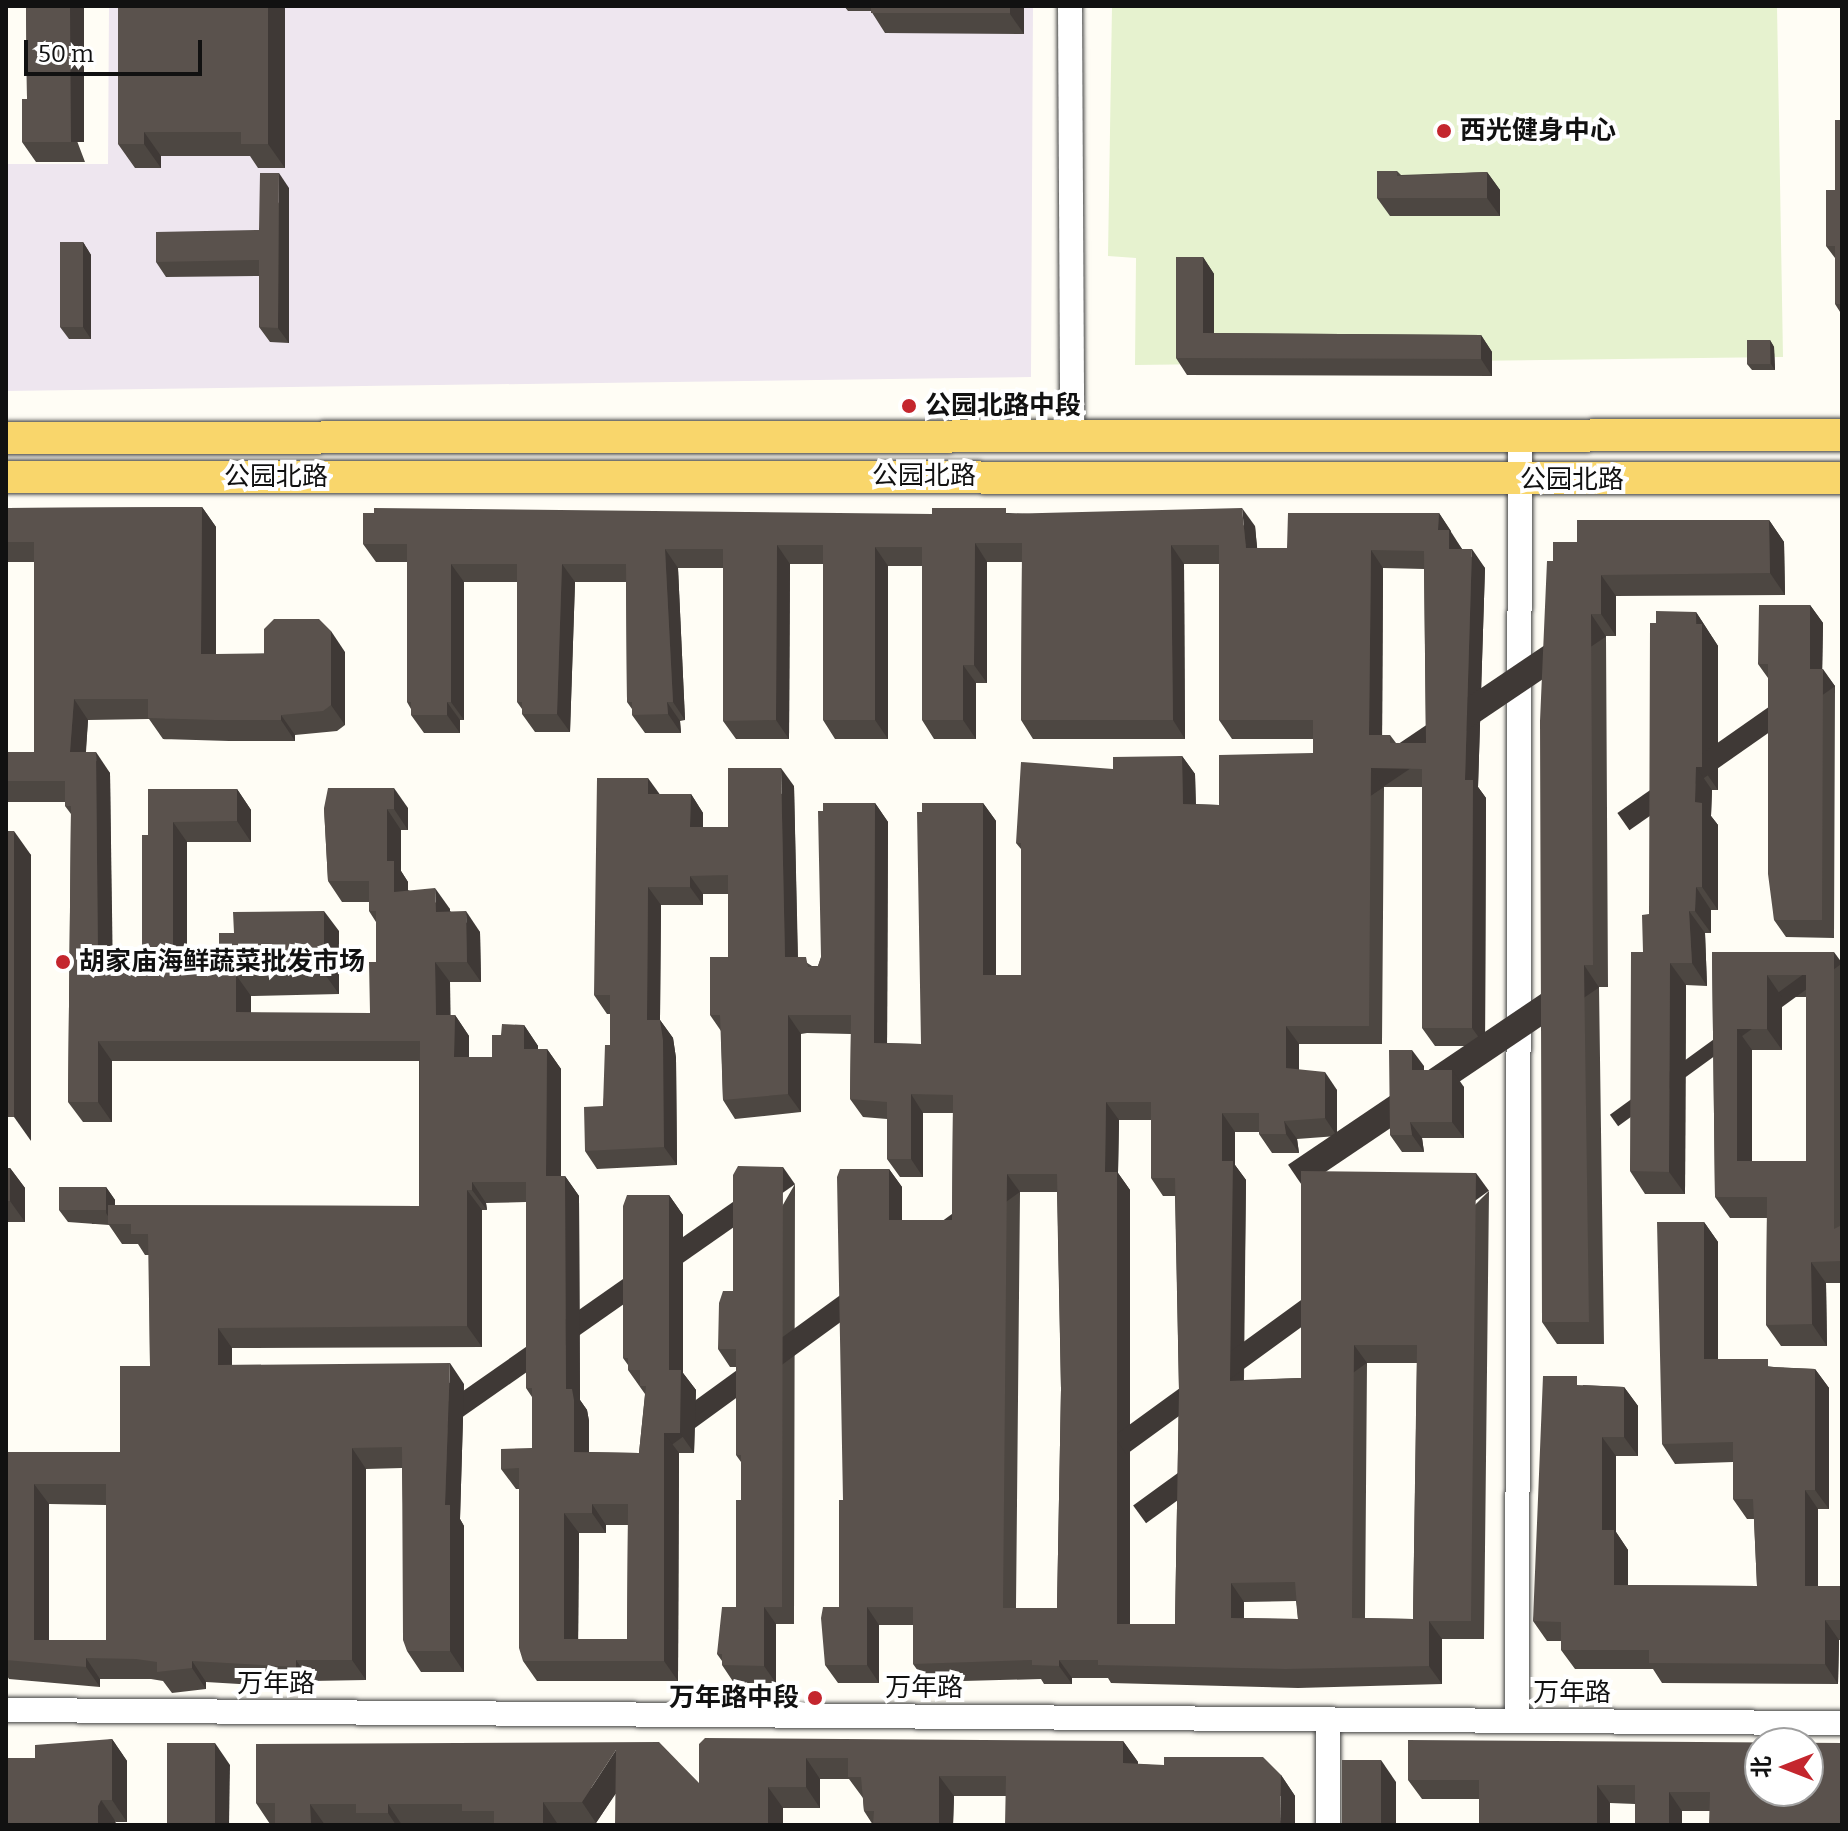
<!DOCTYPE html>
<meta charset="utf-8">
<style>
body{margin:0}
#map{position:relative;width:1848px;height:1831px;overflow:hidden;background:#fffdf5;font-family:Bitter,"Noto Sans SC",serif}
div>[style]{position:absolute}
.industrial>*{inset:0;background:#eee6ef}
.pitch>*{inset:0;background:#e6f2cf}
.roads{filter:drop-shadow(0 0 2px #444) drop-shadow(0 0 2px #444)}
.minor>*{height:24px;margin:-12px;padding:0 12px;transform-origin:12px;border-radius:12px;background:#fff}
.major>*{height:32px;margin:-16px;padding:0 16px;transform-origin:16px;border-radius:16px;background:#f9d66b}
.wall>*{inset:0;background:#4d4742;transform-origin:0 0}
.shaded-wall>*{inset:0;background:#3f3936;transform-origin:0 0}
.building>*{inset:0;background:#5a524d;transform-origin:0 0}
.dots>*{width:22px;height:22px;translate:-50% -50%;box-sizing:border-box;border:4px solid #fff;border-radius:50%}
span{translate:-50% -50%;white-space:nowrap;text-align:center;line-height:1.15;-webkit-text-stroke:8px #fff;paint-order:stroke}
.poi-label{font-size:26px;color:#111;font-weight:700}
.left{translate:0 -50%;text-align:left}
.right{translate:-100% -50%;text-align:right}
.street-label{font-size:26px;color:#111}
.frame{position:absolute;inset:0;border:8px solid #111;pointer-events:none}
.north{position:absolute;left:1744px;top:1727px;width:80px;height:80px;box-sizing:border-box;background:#fff;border:2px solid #a0a0a0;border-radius:50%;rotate:270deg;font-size:22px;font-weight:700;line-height:32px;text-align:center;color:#111}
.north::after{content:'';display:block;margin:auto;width:28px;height:36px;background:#c4262e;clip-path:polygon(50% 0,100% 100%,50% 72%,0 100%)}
.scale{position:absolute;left:24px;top:40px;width:178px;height:36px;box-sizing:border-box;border:4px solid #111;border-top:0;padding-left:10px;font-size:24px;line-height:28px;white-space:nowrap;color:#111;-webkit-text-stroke:6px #fff;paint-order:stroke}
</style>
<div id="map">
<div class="industrial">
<div style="clip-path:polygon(109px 6px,1033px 6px,1031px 377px,6px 391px,6px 164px,108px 164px)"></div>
</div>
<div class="pitch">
<div style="clip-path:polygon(1112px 6px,1777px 6px,1783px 357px,1135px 365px,1136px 258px,1108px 256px)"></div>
</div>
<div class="roads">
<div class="minor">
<div style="left:1070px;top:6px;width:434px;rotate:89.7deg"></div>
<div style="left:6px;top:1710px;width:1836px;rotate:0.41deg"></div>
<div style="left:1517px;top:1721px;width:1284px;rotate:-89.87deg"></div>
<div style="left:1328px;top:1825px;width:105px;rotate:-90deg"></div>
</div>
<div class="major">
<div style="left:6px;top:438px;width:1836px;rotate:-0.09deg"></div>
<div style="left:6px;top:477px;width:1836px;rotate:0.03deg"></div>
</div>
</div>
<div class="wall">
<div style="clip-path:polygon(26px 6px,85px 162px,36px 162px,22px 142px,27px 99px)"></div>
<div style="clip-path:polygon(285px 6px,285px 168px,258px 168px,250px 156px,161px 156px,161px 168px,135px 168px,118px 144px)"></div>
<div style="clip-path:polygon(844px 6px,1024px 6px,1024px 34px,885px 33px,871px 11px,848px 11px)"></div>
<div style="clip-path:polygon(1842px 120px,1842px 315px,1835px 304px,1835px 258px,1826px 246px,1835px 190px)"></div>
<div style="clip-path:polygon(1397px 171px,1401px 175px,1487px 172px,1500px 190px,1500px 216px,1390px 216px,1377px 198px)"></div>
<div style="clip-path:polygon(289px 188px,289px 343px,270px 342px,259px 327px,259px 276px,166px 277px,156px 262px,259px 230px)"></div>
<div style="clip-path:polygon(83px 242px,91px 255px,91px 339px,69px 339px,60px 327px)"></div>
<div style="clip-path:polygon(1203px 257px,1214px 274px,1214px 333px,1481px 335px,1492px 352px,1492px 376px,1187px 375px,1176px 358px)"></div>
<div style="clip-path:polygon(1770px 340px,1774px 347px,1775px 370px,1752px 370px,1747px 364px)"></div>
<div style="clip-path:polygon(evenodd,202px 507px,216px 527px,216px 654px,345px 652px,345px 725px,337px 731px,295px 735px,295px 741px,229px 741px,163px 739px,149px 719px,88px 720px,86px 752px,110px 773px,112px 959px,142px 959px,148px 835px,237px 789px,251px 810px,251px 842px,187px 842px,187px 974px,219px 974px,339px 931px,339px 994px,251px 996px,251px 1013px,370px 1013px,376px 962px,376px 922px,369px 911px,369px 902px,342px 902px,328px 881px,324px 808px,408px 808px,408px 830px,401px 830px,401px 871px,408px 882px,408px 890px,450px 909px,450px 911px,480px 932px,481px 982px,450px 982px,450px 1015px,455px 1015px,469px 1036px,469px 1057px,492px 1057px,501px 1035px,524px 1025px,538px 1046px,538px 1049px,547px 1049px,561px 1069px,561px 1176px,565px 1176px,579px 1196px,580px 1400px,587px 1410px,589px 1421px,589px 1452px,639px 1453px,645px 1394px,628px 1370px,628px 1365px,623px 1358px,669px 1195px,683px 1215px,683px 1373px,696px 1390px,694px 1453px,679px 1453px,678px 1681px,537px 1681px,523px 1661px,519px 1489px,516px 1489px,501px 1469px,532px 1448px,532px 1397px,526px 1388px,526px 1202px,486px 1203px,487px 1210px,482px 1210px,482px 1347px,232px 1348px,232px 1365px,464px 1384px,460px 1519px,464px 1526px,464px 1672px,421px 1672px,407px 1651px,402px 1468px,366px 1469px,366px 1680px,310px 1681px,310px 1688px,206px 1682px,206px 1689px,172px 1693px,163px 1681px,151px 1679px,100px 1679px,100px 1687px,9px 1679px,6px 1674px,6px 1452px,120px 1452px,150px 1366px,149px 1255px,145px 1255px,138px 1244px,122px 1244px,109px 1225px,68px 1222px,59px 1210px,106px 1187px,115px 1200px,115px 1205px,419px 1206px,419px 1061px,112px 1061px,112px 1122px,83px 1122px,68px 1102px,71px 814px,65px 806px,65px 802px,6px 802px,6px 752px,34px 752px,34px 562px,6px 562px,6px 508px,202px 507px,49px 1504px,106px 1505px,106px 1640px,49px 1640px,49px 1504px,202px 507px,606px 1525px,628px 1525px,627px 1639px,578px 1639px,579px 1533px,606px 1533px,606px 1525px)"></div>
<div style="clip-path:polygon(evenodd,1009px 513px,1255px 526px,1257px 548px,1287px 548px,1439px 513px,1451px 531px,1451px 534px,1462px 549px,1485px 568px,1478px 787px,1486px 798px,1485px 1046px,1435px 1046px,1422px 1028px,1422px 787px,1384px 787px,1382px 1044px,1299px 1044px,1299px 1070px,1337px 1090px,1337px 1136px,1297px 1139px,1299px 1153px,1272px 1153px,1259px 1134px,1259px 1132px,1235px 1132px,1235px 1165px,1246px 1180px,1244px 1380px,1301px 1378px,1489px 1191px,1484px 1639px,1442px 1639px,1442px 1684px,1298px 1688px,1111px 1683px,1108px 1678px,1072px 1678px,1072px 1684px,1044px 1684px,1041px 1679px,926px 1682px,913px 1664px,913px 1625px,879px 1625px,879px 1683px,838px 1683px,825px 1665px,839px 1607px,843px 1500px,889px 1169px,902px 1187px,902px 1220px,952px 1220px,953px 1113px,923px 1113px,923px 1177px,900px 1177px,887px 1159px,887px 1119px,863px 1117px,850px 1099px,851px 1034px,807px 1033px,801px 1034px,801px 1112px,735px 1119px,723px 1100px,721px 1031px,710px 1015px,728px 957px,728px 894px,703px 894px,703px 905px,661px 905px,660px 1020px,673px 1038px,676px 1058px,677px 1165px,597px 1169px,585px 1151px,603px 1106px,610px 1045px,610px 1014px,607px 1014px,594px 995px,659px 794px,691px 794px,703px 813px,703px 827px,728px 827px,794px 786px,798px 957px,812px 966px,818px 966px,875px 803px,888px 822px,887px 1043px,921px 1044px,983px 803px,996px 821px,996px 975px,1021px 975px,1021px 849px,1016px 843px,1113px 769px,1182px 756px,1195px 774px,1196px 804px,1219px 805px,1313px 753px,1313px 739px,1232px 739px,1219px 720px,1219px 564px,1184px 564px,1185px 739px,1033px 739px,1021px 720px,1022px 562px,987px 562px,987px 683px,976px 683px,976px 739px,934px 739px,922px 720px,922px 566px,888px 566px,888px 739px,835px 739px,823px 720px,823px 564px,790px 564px,789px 739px,736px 739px,723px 721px,723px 568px,678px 568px,685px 720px,680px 721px,681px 733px,645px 733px,632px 715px,632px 709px,627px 702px,626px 582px,575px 582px,570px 732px,535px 732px,522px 714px,522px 709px,517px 702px,517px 582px,464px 582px,464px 720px,460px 720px,460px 733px,424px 733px,411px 715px,411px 709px,407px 702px,407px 562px,376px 562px,363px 544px,932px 514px,1009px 513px,1383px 568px,1424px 569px,1426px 743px,1396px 743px,1390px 735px,1382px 735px,1383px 568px,1009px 513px,1119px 1120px,1151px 1120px,1151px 1178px,1163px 1196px,1175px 1196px,1179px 1390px,1175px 1624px,1130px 1624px,1130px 1190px,1118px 1173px,1119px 1120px,1009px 513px,1020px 1192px,1057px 1192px,1061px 1389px,1057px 1608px,1016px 1608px,1020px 1192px,1009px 513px,1367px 1363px,1417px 1363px,1413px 1619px,1365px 1618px,1367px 1363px,1009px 513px,1296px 1601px,1298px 1619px,1244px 1618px,1244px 1602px,1296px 1601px)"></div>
<div style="clip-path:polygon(1769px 520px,1784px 542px,1785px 595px,1616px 596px,1616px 636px,1606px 636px,1608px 987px,1599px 987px,1604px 1344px,1557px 1344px,1542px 1322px,1553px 561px,1577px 542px)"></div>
<div style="clip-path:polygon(1810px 605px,1823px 623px,1822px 669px,1835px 686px,1834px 938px,1786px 937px,1774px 920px,1768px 678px,1758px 664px)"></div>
<div style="clip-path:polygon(1696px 612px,1718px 646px,1718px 790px,1712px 790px,1711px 816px,1718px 825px,1718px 910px,1711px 910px,1711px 933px,1705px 933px,1707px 986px,1686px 985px,1685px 1194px,1645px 1194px,1630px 1171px,1643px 952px)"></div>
<div style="left:6px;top:831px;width:35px;height:310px;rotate:44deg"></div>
<div style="clip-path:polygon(evenodd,1712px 952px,1842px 963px,1842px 1283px,1826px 1283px,1827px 1346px,1781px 1346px,1766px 1325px,1767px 1218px,1730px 1218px,1715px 1197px,1712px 952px,1782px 997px,1806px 997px,1806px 1161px,1752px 1161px,1752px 1050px,1782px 1050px,1782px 997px)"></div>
<div style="clip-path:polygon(1424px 1066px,1424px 1070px,1464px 1087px,1464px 1138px,1422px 1138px,1424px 1152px,1402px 1152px,1390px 1135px)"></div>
<div style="clip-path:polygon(6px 1168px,10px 1168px,25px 1188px,25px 1222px,6px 1222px)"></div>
<div style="clip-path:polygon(795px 1184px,794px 1624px,776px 1624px,776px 1683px,734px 1683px,722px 1665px,722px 1661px,717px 1654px,736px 1607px,741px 1500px,741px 1462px,736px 1455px,736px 1367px,730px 1367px,718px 1349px,733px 1291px)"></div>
<div style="clip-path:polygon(1704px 1222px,1718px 1242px,1718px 1359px,1774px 1367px,1815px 1369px,1829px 1388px,1829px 1509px,1818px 1509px,1818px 1586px,1842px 1586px,1842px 1640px,1839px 1640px,1838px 1684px,1662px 1683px,1653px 1669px,1575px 1669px,1561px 1650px,1561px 1641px,1547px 1641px,1533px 1621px,1583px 1385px,1624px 1387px,1638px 1406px,1638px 1456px,1616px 1456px,1616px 1532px,1628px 1550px,1628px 1585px,1757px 1586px,1754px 1519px,1747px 1519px,1733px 1499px,1733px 1462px,1675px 1464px,1662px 1444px)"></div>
<div style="clip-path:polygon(112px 1739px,127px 1761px,127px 1822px,116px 1822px,35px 1758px)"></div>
<div style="clip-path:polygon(1123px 1741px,1138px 1762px,1138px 1764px,1281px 1775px,1295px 1796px,954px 1796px,953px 1825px,873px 1825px,864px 1811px,863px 1798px,849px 1779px,820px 1779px,820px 1808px,783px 1808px,783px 1825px,615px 1794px,596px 1823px,557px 1823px,557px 1825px,270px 1824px,256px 1803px,699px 1783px,699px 1744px)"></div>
<div style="clip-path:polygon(1842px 1743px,1710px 1811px,1682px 1811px,1635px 1804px,1610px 1803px,1610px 1825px,1479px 1825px,1479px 1799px,1422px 1799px,1408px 1780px)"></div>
</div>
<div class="shaded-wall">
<div style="left:70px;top:6px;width:14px;height:136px"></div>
<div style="clip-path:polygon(268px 6px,285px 6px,285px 168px,268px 144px)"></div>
<div style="clip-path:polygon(1010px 6px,1024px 6px,1024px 34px,1010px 14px)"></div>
<div style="clip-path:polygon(144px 132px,161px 156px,161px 168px,144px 144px)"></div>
<div style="clip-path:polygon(1487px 172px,1500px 190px,1500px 216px,1487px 198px)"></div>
<div style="clip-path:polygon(279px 173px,289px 188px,289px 343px,278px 328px)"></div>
<div style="clip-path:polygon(83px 242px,91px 255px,91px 339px,83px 327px)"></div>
<div style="clip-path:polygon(1203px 257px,1214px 274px,1214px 350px,1203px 333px)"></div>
<div style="clip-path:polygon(1481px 335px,1492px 352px,1492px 376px,1481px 359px)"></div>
<div style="clip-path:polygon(1770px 340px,1774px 347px,1775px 370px,1771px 364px)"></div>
<div style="clip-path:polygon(202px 507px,216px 527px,216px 674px,201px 654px)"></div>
<div style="clip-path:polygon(1242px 508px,1255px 526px,1259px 567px,1246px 548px)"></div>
<div style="clip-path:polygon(1439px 513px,1462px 549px,1462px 568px,1449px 549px,1438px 530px)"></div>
<div style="clip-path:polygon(1769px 520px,1784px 542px,1785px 595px,1770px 573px)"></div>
<div style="clip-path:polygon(975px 543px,987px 562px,987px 683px,974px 665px)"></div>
<div style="clip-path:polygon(777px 545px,790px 564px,789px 739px,776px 720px)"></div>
<div style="clip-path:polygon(1171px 545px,1184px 564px,1185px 739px,1173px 720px)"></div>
<div style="clip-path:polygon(875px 547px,888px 566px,888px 739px,875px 720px)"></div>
<div style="clip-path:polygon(665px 549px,678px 568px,685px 720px,673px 702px)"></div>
<div style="clip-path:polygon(1472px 549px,1485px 568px,1478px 787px,1486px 798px,1485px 1046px,1472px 1028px,1465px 780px)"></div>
<div style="clip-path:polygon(1371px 550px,1383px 568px,1382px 754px,1369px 735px)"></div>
<div style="clip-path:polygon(451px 564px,464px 582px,464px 720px,451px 702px)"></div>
<div style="clip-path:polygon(562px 564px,575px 582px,570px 732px,557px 714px)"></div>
<div style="clip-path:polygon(1601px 575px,1616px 596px,1616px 636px,1601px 614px)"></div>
<div style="clip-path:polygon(1810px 605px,1823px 623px,1822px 686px,1810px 669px)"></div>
<div style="clip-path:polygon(1696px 612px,1718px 646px,1718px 790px,1702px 767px)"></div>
<div style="left:1591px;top:614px;width:27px;height:351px;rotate:56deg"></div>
<div style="clip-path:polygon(331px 631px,345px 652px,345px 725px,331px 705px)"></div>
<div style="clip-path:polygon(963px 665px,976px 683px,976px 739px,963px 720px)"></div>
<div style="left:1823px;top:669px;width:21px;height:251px;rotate:55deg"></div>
<div style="clip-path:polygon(74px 699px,88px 720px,84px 773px,70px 752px)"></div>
<div style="clip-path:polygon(447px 702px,460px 720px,460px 733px,447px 715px)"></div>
<div style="clip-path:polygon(667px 702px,680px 721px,681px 733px,668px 714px)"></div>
<div style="clip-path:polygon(281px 715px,295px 735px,295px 741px,281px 720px)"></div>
<div style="clip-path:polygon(96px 752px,110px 773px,113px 980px,98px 959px)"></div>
<div style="clip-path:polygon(1182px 756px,1195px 774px,1196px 822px,1183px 804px)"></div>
<div style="clip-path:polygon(1696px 767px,1712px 790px,1711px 816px,1718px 825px,1718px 910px,1702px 887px,1695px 802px)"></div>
<div style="clip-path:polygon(781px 768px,794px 786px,798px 975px,785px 957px)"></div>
<div style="left:1371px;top:768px;width:23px;height:258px;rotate:56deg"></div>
<div style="clip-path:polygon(648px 778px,661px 796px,648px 794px)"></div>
<div style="clip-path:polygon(394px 788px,408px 808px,408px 830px,394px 809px)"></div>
<div style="clip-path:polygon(237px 789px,251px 810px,251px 842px,237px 821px)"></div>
<div style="clip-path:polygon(691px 794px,703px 813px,703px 846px,690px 827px)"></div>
<div style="clip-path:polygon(875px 803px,888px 822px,887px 1061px,874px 1043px)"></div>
<div style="clip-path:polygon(983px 803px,996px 821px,996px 993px,983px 975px)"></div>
<div style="clip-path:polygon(387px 809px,401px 830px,401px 871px,408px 882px,408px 912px,394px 892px,387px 861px)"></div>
<div style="clip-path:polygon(173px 822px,187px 842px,187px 994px,173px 974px)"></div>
<div style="clip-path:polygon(14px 831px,31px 855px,31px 1141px,14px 1117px)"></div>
<div style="clip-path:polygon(690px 876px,703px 894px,703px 905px,690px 887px)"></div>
<div style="clip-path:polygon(648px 887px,661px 905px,660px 1020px,673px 1038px,676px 1058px,677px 1165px,664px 1147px,647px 1020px)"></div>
<div style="clip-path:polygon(1696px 887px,1711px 910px,1711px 933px,1695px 911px)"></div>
<div style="clip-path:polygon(435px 888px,450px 909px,450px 932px,436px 912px)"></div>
<div style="clip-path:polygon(324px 911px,339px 931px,339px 994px,324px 973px)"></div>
<div style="clip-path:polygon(466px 911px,480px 932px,481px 982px,467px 962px)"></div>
<div style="clip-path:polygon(1689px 911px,1705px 933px,1707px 986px,1692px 963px)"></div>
<div style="left:1834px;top:952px;width:14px;height:277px;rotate:54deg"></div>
<div style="clip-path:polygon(435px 962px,450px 982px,451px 1036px,436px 1015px)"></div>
<div style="clip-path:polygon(1670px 963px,1686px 985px,1685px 1194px,1669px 1172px)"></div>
<div style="left:1584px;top:965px;width:27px;height:357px;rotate:56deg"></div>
<div style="clip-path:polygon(236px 975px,251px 996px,251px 1033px,236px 1012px)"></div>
<div style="clip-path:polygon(1767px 975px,1782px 997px,1782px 1050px,1767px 1029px)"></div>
<div style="clip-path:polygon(455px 1015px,469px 1036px,469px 1078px,454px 1057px)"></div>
<div style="clip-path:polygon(788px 1015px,801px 1034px,801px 1112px,788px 1094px)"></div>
<div style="clip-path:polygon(524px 1025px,538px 1046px,538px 1069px,524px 1049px)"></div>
<div style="clip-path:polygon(1286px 1026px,1299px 1044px,1299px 1087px,1286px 1068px)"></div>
<div style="clip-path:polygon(1737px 1029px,1752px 1050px,1752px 1182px,1737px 1161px)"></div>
<div style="clip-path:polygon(98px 1041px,112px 1061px,112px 1122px,98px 1102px)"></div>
<div style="clip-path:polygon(547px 1049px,561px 1069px,561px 1196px,546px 1176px)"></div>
<div style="clip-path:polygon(1412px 1050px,1424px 1066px,1424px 1087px,1412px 1070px)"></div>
<div style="clip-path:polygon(1452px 1070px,1464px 1087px,1464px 1138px,1452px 1122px)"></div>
<div style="clip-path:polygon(1325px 1072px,1337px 1090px,1337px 1136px,1325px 1118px)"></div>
<div style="clip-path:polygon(911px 1094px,923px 1113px,923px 1177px,911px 1159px)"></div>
<div style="clip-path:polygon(1106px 1102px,1119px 1120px,1118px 1173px,1130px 1190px,1130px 1642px,1117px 1624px,1105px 1172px)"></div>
<div style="clip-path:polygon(1222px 1113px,1235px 1132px,1235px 1165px,1246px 1180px,1243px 1399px,1230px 1381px,1222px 1161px)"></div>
<div style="clip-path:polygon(1284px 1121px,1297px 1139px,1299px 1153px,1286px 1134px)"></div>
<div style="clip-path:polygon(1410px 1122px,1422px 1138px,1424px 1152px,1412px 1135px)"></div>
<div style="left:783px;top:1167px;width:21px;height:440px;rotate:55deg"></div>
<div style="clip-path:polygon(10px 1168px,25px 1188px,25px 1222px,10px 1201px)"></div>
<div style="clip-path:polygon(889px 1169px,902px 1187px,902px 1239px,889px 1220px)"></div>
<div style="left:1476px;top:1173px;width:22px;height:448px;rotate:54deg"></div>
<div style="left:1007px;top:1174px;width:22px;height:434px;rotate:54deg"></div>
<div style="clip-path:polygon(565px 1176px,579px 1196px,580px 1400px,587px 1410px,589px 1421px,589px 1473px,574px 1452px,566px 1389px)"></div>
<div style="clip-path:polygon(472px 1182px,486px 1203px,487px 1210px,472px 1190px)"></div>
<div style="clip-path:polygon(106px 1187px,115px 1200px,115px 1224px,113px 1224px,106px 1213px)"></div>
<div style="clip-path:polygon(467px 1190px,482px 1210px,482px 1347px,467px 1326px)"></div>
<div style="clip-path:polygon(669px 1195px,683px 1215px,683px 1373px,696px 1390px,694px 1453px,680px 1433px,669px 1370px)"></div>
<div style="clip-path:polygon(1704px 1222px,1718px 1242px,1718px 1378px,1704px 1359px)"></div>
<div style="clip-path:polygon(1811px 1262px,1826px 1283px,1827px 1346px,1812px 1324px)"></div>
<div style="clip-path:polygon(218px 1328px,232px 1348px,232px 1385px,218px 1365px)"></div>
<div style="left:1354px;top:1345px;width:22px;height:273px;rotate:54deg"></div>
<div style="clip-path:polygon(450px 1363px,464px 1384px,460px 1519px,464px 1526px,464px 1672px,450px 1651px,445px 1505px)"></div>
<div style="clip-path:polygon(1815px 1369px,1829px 1388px,1829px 1509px,1815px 1490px)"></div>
<div style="clip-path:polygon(1624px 1387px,1638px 1406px,1638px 1456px,1624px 1437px)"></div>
<div style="clip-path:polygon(664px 1433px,679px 1453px,678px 1681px,664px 1661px)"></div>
<div style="clip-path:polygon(1602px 1437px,1616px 1456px,1616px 1532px,1628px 1550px,1628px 1605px,1614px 1585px,1602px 1530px)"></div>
<div style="clip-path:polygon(352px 1448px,366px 1469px,366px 1680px,352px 1660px)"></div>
<div style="clip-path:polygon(34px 1484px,49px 1504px,49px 1660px,34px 1640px)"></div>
<div style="clip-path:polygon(1805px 1490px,1818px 1509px,1818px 1605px,1805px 1586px)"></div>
<div style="clip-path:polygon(592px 1504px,606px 1525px,606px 1533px,592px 1513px)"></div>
<div style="clip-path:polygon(564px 1513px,579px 1533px,578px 1659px,564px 1639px)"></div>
<div style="clip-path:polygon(1231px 1583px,1244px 1602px,1244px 1637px,1231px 1618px)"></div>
<div style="clip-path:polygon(764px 1607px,776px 1624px,776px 1683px,764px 1666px)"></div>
<div style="clip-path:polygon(867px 1607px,879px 1625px,879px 1683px,867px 1665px)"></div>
<div style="clip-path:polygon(1825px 1620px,1839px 1640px,1838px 1684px,1825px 1664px)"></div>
<div style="clip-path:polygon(1429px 1621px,1442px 1639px,1442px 1684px,1429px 1666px)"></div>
<div style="clip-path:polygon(86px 1658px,100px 1679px,100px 1687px,86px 1667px)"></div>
<div style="clip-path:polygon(296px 1660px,310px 1681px,310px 1688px,296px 1667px)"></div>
<div style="clip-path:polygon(1059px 1660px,1072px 1678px,1072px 1684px,1059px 1666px)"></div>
<div style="clip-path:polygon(192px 1661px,206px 1682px,206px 1689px,192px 1668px)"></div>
<div style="clip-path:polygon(112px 1739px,127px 1761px,127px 1822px,112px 1800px)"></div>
<div style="clip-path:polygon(1123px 1741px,1138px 1762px,1138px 1784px,1123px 1763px)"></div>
<div style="clip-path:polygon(215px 1743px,230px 1765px,229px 1825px,214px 1825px)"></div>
<div style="clip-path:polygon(616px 1750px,631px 1771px,596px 1823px,582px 1802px)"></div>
<div style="clip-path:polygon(806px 1758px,820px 1779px,820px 1808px,806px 1787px)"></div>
<div style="clip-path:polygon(1381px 1760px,1396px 1782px,1396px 1825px,1380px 1825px)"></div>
<div style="clip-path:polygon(1281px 1775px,1295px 1796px,1295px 1825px,1280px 1825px)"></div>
<div style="clip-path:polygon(939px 1776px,954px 1796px,953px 1825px,939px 1825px)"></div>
<div style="clip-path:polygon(1597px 1785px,1610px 1803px,1610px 1825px,1597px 1825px)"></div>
<div style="clip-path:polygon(768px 1787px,783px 1808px,783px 1825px,768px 1825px)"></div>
<div style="clip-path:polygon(1669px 1792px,1682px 1811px,1682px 1825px,1669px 1825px)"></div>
<div style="clip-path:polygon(101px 1800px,116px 1822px,114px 1825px,98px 1825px,98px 1806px)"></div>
<div style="clip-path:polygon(543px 1802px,557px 1823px,557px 1825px,543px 1825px)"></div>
<div style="clip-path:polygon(310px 1804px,325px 1825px,311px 1825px)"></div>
<div style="clip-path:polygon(388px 1804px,402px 1825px,396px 1825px,388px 1813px)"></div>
</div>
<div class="building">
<div style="clip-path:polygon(26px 6px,70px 6px,71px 142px,22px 142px,22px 99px,27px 99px)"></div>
<div style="clip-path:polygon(118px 6px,268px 6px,268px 144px,241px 144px,241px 132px,144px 132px,144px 144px,118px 144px)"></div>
<div style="left:871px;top:6px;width:139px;height:7px"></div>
<div style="clip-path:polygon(1835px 120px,1842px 120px,1842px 304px,1835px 304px,1835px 246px,1826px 246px,1826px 190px,1835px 190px)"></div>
<div style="clip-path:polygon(1377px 171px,1397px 171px,1397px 176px,1487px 172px,1487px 198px,1377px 198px)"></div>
<div style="clip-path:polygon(260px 173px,279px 173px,278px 328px,259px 327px,259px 260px,156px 262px,156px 232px,259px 230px)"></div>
<div style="left:60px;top:242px;width:23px;height:85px"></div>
<div style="clip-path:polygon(1176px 257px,1203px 257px,1203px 333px,1481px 335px,1481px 359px,1176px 358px)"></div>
<div style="left:1747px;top:340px;width:23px;height:24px"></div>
<div style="clip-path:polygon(evenodd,202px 507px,201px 654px,264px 654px,264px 629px,274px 619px,319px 619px,331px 631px,331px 705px,323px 711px,281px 715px,281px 720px,215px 720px,148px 718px,148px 699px,74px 699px,70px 752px,96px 752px,98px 959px,142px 959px,142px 835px,148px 835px,148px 789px,237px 789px,237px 821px,173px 822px,173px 974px,219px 974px,219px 933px,234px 933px,233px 912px,324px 911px,324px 973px,236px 975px,236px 1012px,370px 1013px,369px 962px,376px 962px,376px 911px,369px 911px,369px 881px,328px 881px,324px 808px,328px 788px,394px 788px,394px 809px,387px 809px,387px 861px,394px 861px,394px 892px,435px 888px,436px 912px,466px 911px,467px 962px,435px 962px,436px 1015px,455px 1015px,454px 1057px,492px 1057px,492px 1035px,501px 1035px,502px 1024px,524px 1025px,524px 1049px,547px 1049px,546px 1176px,565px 1176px,566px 1389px,572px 1389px,574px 1400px,574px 1452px,639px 1453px,646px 1386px,640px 1386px,640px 1370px,628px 1370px,628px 1358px,623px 1358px,623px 1206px,627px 1195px,669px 1195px,669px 1370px,681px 1370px,680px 1433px,664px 1433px,664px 1661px,523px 1661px,519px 1648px,519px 1468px,501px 1469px,501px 1449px,532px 1448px,532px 1388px,526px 1388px,526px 1182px,472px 1182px,472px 1190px,467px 1190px,467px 1326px,218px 1328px,218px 1365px,450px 1363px,445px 1505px,450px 1505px,450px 1651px,407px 1651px,403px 1640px,402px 1447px,352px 1448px,352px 1660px,296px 1660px,296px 1667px,192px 1661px,192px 1668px,157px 1672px,157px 1662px,136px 1659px,86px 1658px,86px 1667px,6px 1660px,6px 1452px,120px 1452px,120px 1366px,150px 1366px,148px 1234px,131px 1234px,131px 1224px,108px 1224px,108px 1205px,419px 1206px,420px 1041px,98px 1041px,98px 1102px,68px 1102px,71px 806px,65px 806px,65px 781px,6px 781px,6px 752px,34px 752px,34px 542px,6px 542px,6px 508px,202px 507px,34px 1484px,106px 1484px,106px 1640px,34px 1640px,34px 1484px,202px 507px,592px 1504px,628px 1504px,627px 1639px,564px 1639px,564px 1513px,592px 1513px,592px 1504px)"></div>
<div style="clip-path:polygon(evenodd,374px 508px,932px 514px,932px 508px,1006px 508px,1006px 514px,1242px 508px,1246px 548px,1287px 548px,1288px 513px,1439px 513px,1438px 530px,1449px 530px,1449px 549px,1472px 549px,1465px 780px,1473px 780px,1472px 1028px,1422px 1028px,1422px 769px,1371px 768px,1369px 1026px,1286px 1026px,1286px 1068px,1325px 1072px,1325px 1118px,1284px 1121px,1286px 1134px,1259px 1134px,1259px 1113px,1222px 1113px,1222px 1161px,1233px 1161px,1230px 1381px,1301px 1378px,1301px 1171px,1476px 1173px,1471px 1621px,1429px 1621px,1429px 1666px,1285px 1669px,1098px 1665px,1098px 1660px,1059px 1660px,1059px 1666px,1032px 1665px,1032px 1660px,913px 1664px,913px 1607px,867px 1607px,867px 1665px,825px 1665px,821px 1618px,823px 1607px,839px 1607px,839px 1500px,843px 1500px,837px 1177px,840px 1169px,889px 1169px,889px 1220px,952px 1220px,953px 1095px,911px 1094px,911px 1159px,887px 1159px,887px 1102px,850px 1099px,851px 1015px,788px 1015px,788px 1094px,723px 1100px,720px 1015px,710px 1015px,710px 957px,728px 957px,728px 875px,690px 876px,690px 887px,648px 887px,647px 1020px,660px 1020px,663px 1040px,664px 1147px,585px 1151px,584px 1107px,603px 1106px,605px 1045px,610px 1045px,610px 995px,594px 995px,597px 778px,648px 778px,648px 794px,691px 794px,690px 827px,728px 827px,728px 768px,781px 768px,785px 957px,806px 957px,808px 967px,818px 966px,821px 957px,818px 811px,823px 811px,823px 803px,875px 803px,874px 1043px,921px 1044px,917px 812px,922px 812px,922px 803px,983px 803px,983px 975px,1021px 975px,1021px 843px,1016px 843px,1021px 762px,1113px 769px,1113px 757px,1182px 756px,1183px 804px,1219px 805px,1219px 755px,1313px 753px,1313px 720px,1219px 720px,1219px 545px,1171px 545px,1173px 720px,1021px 720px,1022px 543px,975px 543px,974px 665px,963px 665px,963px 720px,922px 720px,922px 547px,875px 547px,875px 720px,823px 720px,823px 545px,777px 545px,776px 720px,723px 721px,723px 549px,665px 549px,673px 702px,667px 702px,668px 714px,632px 715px,632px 702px,627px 702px,626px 564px,562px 564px,557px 714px,522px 714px,522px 702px,517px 702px,517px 564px,451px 564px,451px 702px,447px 702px,447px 715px,411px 715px,411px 702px,407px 702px,407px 544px,363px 544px,363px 513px,374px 513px,374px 508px,1371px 550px,1424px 551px,1426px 743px,1390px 743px,1390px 735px,1369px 735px,1371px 550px,374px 508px,1106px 1102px,1151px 1102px,1151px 1178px,1175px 1178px,1179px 1390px,1175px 1624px,1117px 1624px,1117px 1172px,1105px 1172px,1106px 1102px,374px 508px,1007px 1174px,1057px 1174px,1061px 1389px,1057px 1608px,1003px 1608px,1007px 1174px,374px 508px,1354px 1345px,1417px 1345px,1413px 1619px,1352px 1618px,1354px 1345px,374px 508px,1295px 1582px,1298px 1619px,1231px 1618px,1231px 1583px,1295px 1582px)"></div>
<div style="clip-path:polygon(1577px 520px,1769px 520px,1770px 573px,1601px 575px,1601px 614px,1591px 614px,1593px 965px,1584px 965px,1589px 1322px,1542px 1322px,1540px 721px,1547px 561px,1553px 561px,1553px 542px,1577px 542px)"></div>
<div style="clip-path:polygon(1759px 605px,1810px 605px,1810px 669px,1823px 669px,1822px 920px,1774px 920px,1768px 874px,1768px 664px,1758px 664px)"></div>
<div style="clip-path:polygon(1656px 611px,1696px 612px,1696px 624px,1702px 624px,1702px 767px,1696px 767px,1695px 802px,1702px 803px,1702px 887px,1696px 887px,1695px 911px,1689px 911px,1692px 963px,1670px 963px,1669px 1172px,1630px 1171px,1631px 952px,1643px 952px,1642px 915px,1649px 914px,1650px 623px,1656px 623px)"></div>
<div style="left:6px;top:831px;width:8px;height:286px"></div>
<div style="clip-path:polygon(evenodd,1712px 952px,1834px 952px,1834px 1229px,1842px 1225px,1842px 1261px,1811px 1262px,1812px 1324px,1766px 1325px,1767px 1197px,1715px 1197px,1712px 952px,1767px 975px,1806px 975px,1806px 1161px,1737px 1161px,1737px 1029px,1767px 1029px,1767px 975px)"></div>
<div style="clip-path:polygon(1389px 1050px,1412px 1050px,1412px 1070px,1452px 1070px,1452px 1122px,1410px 1122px,1412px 1135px,1390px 1135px)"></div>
<div style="clip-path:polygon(738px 1166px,783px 1167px,782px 1607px,764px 1607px,764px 1666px,722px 1665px,722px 1654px,717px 1654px,722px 1607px,736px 1607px,736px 1500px,741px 1500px,741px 1455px,736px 1455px,736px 1349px,718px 1349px,719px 1303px,723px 1291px,733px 1291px,733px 1175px)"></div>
<div style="left:6px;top:1168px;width:4px;height:33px"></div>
<div style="left:59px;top:1187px;width:47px;height:23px"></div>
<div style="clip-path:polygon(1657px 1222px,1704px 1222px,1704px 1359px,1768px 1359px,1768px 1367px,1815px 1369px,1815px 1490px,1805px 1490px,1805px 1586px,1842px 1586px,1842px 1620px,1825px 1620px,1825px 1664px,1649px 1663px,1649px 1650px,1561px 1650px,1561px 1622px,1533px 1621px,1543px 1376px,1577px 1376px,1577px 1385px,1624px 1387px,1624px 1437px,1602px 1437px,1602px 1530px,1614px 1530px,1614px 1585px,1757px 1586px,1753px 1499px,1733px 1499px,1733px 1442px,1662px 1444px)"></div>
<div style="clip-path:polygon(705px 1738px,1123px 1741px,1123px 1763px,1164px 1765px,1164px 1757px,1263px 1757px,1281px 1775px,1280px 1825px,1005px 1825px,1006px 1776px,939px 1776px,939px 1825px,873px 1825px,874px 1811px,864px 1811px,861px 1777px,848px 1777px,848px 1758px,806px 1758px,806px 1787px,768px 1787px,768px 1825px,615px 1825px,616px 1750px,582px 1802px,543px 1802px,543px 1825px,494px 1825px,494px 1811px,462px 1811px,462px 1804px,388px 1804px,388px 1813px,356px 1813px,356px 1804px,310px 1804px,311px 1825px,275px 1825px,275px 1803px,256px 1803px,256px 1744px,659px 1742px,699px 1783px,699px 1744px)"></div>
<div style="clip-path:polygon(112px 1739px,112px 1800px,101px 1800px,98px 1806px,98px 1825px,6px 1825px,6px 1758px,35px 1758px,35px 1745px)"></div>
<div style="clip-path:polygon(evenodd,1408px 1740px,1842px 1743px,1842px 1825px,1709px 1825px,1710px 1792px,1669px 1792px,1669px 1825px,1635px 1825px,1635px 1785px,1597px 1785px,1597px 1825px,1479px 1825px,1479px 1780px,1408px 1780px,1408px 1740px,1760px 1743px,1808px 1743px,1808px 1791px,1760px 1791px,1760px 1743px)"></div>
<div style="left:167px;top:1743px;width:48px;height:82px"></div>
<div style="left:1342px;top:1760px;width:39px;height:65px"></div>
</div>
<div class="dots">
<div style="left:1444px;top:131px;background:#c4262e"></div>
<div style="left:909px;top:406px;background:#c4262e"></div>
<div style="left:63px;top:962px;background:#c4262e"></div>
<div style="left:815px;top:1698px;background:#c4262e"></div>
</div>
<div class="poi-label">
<span class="left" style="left:1460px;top:131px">西光健身中心</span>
<span class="left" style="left:925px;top:406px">公园北路中段</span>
<span class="left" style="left:79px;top:962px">胡家庙海鲜蔬菜批发市场</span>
<span class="right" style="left:799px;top:1698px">万年路中段</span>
</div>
<div class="street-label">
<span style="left:924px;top:476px">公园北路</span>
<span style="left:276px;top:477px">公园北路</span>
<span style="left:1572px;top:480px">公园北路</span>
<span style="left:276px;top:1684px">万年路</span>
<span style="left:924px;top:1688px">万年路</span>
<span style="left:1572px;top:1693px">万年路</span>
</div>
<div class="frame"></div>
<div class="north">北</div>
<div class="scale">50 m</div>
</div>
